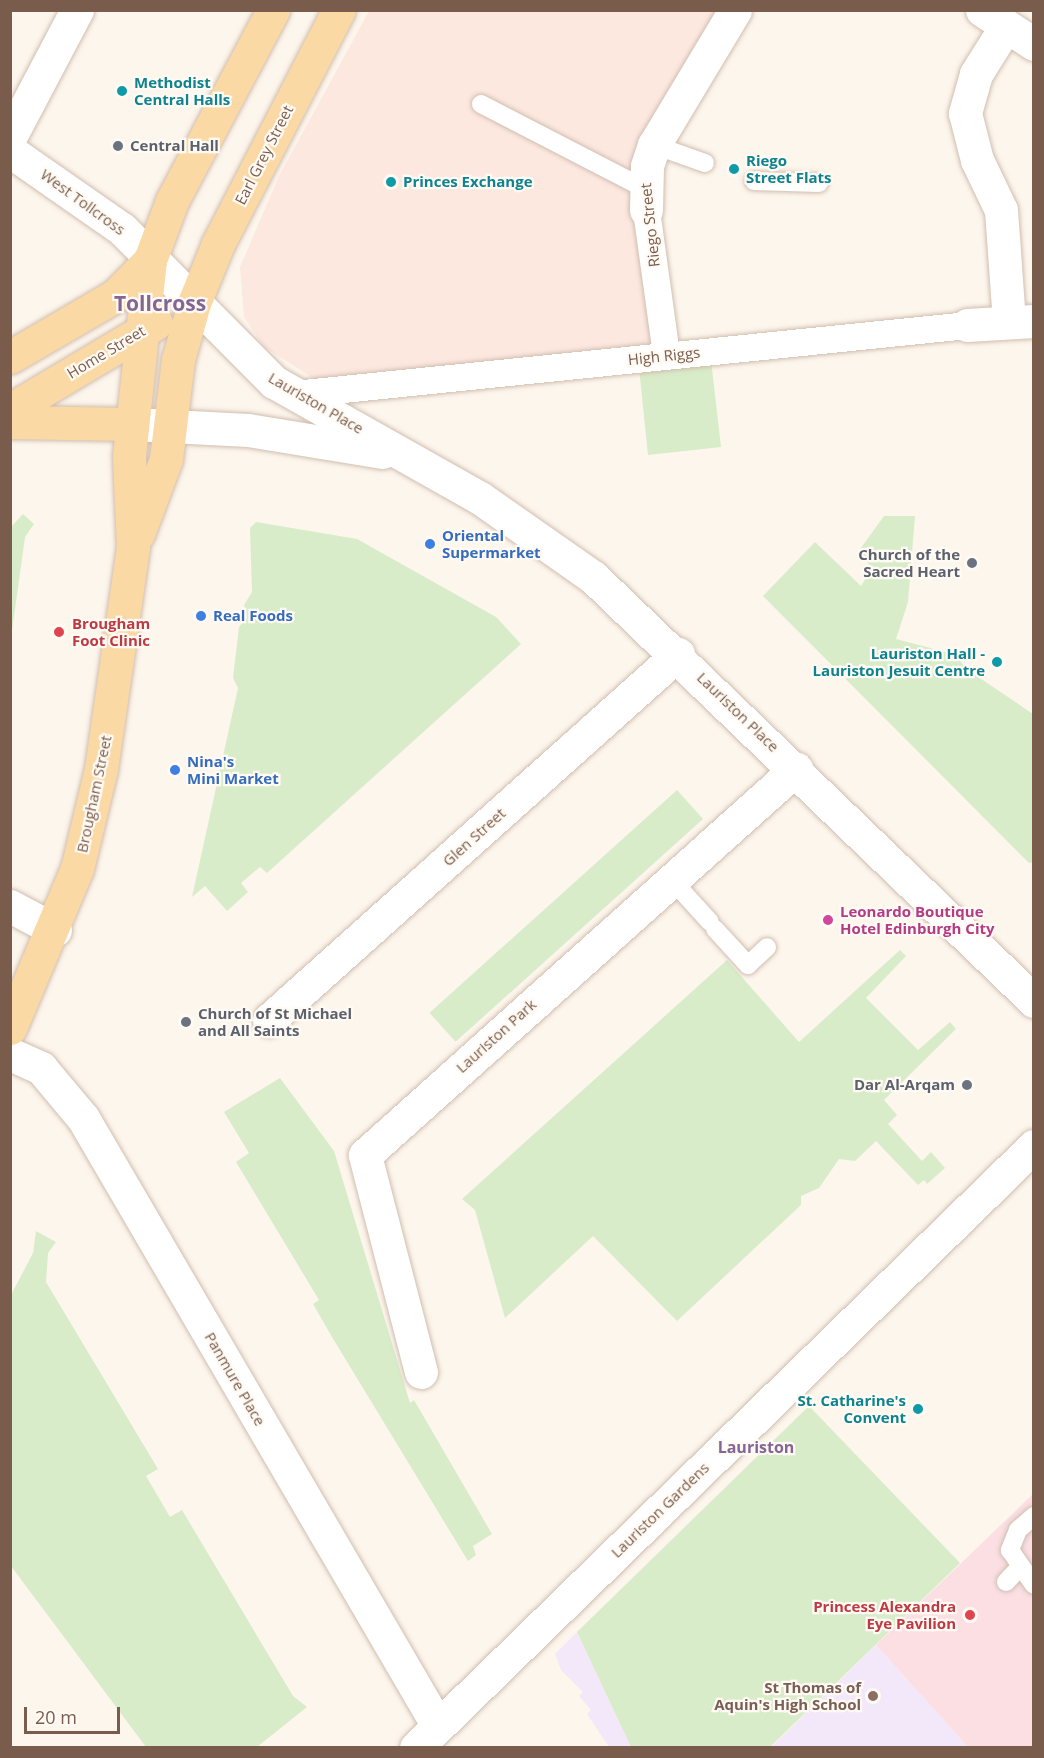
<!DOCTYPE html>
<style>
body{margin:0}
#map{position:relative;width:1044px;height:1758px;overflow:hidden;background:#fdf6ec;font-family:"Open Sans",sans-serif}
div>[style]{position:absolute}
.commercial>*{inset:0;background:#fde8e0}
.education>*{inset:0;background:#f3e8fa}
.medical>*{inset:0;background:#fbdfe3}
.green>*{inset:0;background:#d8ecc9;transform-origin:0 0}
.roads{filter:drop-shadow(0 0 2px #d1beb0) drop-shadow(0 0 2px #d1beb0)}
.service>*{height:18px;margin:-9px;padding:0 9px;transform-origin:9px;border-radius:9px;background:#fff}
.pedestrian>*{height:27px;margin:-13.5px;padding:0 13.5px;transform-origin:13.5px;border-radius:13.5px;background:#fff}
.minor>*{height:33px;margin:-16.5px;padding:0 16.5px;transform-origin:16.5px;border-radius:16.5px;background:#fff}
.tertiary>*{height:33px;margin:-16.5px;padding:0 16.5px;transform-origin:16.5px;border-radius:16.5px;background:#fff}
.primary>*{height:33px;margin:-16.5px;padding:0 16.5px;transform-origin:16.5px;border-radius:16.5px;background:#fbd9a5}
.dots>*{width:16px;height:16px;translate:-50% -50%;box-sizing:border-box;border:3px solid #fffaf3;border-radius:50%}
span{translate:-50% -50%;white-space:nowrap;text-align:center;line-height:1.15;-webkit-text-stroke:4.5px #fffaf3;paint-order:stroke}
.culture-label{font-size:15px;color:#0d838f;font-weight:700}
.left{translate:0 -50%;text-align:left}
.right{translate:-100% -50%;text-align:right}
.worship-label{font-size:15px;color:#5b616d;font-weight:700}
.street-label{font-size:15px;color:#7a5c4d}
.shop-label{font-size:15px;color:#366cbe;font-weight:700}
.health-label{font-size:15px;color:#be3a42;font-weight:700}
.hotel-label{font-size:15px;color:#b23c85;font-weight:700}
.education-label{font-size:15px;color:#785e54;font-weight:700}
.neighbourhood-label{font-size:16px;color:#846695;font-weight:700}
.district-label{font-size:21px;color:#846695;font-weight:700}
.frame{position:absolute;inset:0;border:12px solid #7a5c4d;pointer-events:none}
.scale{position:absolute;left:24px;top:1707px;width:96px;height:27px;box-sizing:border-box;border:3px solid #7a5c4d;border-top:0;padding-left:8px;font-size:18px;line-height:21px;white-space:nowrap;color:#7a5c4d;-webkit-text-stroke:4px #fffaf3;paint-order:stroke}
</style>
<div id="map">
<div class="commercial">
<div style="clip-path:polygon(369px 11px,720px 11px,633px 173px,657px 346px,321px 383px,264px 347px,244px 317px,240px 267px,279px 176px)"></div>
</div>
<div class="education">
<div style="clip-path:polygon(577px 1632px,631px 1747px,609px 1747px,587px 1714px,591px 1710px,579px 1696px,583px 1692px,561px 1670px,555px 1654px)"></div>
<div style="clip-path:polygon(876px 1645px,968px 1747px,770px 1748px)"></div>
</div>
<div class="medical">
<div style="clip-path:polygon(1033px 1494px,1033px 1747px,968px 1747px,876px 1645px)"></div>
</div>
<div class="green">
<div style="clip-path:polygon(711px 360px,721px 447px,648px 455px,639px 368px,681px 368px)"></div>
<div style="clip-path:polygon(23px 514px,34px 524px,25px 537px,11px 638px,11px 527px)"></div>
<div style="clip-path:polygon(884px 516px,915px 516px,908px 602px,896px 639px,957px 655px,965px 668px,1033px 714px,1034px 862px,1029px 863px,763px 596px,815px 542px,861px 586px,872px 568px,858px 552px)"></div>
<div style="clip-path:polygon(256px 522px,357px 539px,496px 617px,521px 644px,267px 873px,260px 867px,241px 883px,248px 892px,227px 911px,205px 886px,192px 897px,238px 688px,233px 678px,239px 627px,247px 617px,244px 605px,252px 592px,250px 528px)"></div>
<div style="left:677px;top:790px;width:39px;height:333px;rotate:48deg"></div>
<div style="clip-path:polygon(900px 950px,906px 956px,866px 998px,918px 1050px,950px 1022px,956px 1029px,884px 1100px,897px 1115px,888px 1124px,922px 1161px,931px 1152px,945px 1168px,927px 1184px,924px 1180px,918px 1185px,876px 1141px,855px 1161px,839px 1159px,819px 1188px,801px 1196px,801px 1205px,677px 1321px,593px 1236px,505px 1318px,475px 1210px,462px 1199px,727px 960px,799px 1042px)"></div>
<div style="clip-path:polygon(280px 1078px,334px 1151px,410px 1403px,414px 1400px,492px 1534px,473px 1546px,476px 1555px,468px 1561px,332px 1337px,313px 1304px,319px 1300px,236px 1162px,249px 1153px,224px 1112px)"></div>
<div style="clip-path:polygon(36px 1231px,56px 1242px,48px 1253px,46px 1282px,158px 1469px,146px 1476px,170px 1517px,182px 1510px,293px 1696px,307px 1707px,257px 1747px,146px 1747px,11px 1566px,11px 1295px,33px 1253px)"></div>
<div style="clip-path:polygon(809px 1406px,960px 1563px,770px 1747px,631px 1747px,577px 1632px)"></div>
</div>
<div class="roads">
<div class="service">
<div style="left:481px;top:104px;width:183px;rotate:27.3deg"></div>
<div style="left:654px;top:145px;width:54px;rotate:19.4deg"></div>
<div style="left:754px;top:181px;width:65px;rotate:1.8deg"></div>
<div style="left:670px;top:878px;width:59px;rotate:47.7deg"></div>
<div style="left:715px;top:929px;width:49px;rotate:47.5deg"></div>
<div style="left:748px;top:965px;width:26px;rotate:-43deg"></div>
<div style="left:1034px;top:1516px;width:21px;rotate:139deg"></div>
<div style="left:1018px;top:1530px;width:22px;rotate:112deg"></div>
<div style="left:1010px;top:1550px;width:42px;rotate:55.6deg"></div>
<div style="left:1006px;top:1582px;width:19px;rotate:-47deg"></div>
</div>
<div class="pedestrian">
<div style="left:646px;top:210px;width:146px;rotate:82.1deg"></div>
<div style="left:294px;top:394px;width:677px;rotate:-5.85deg"></div>
</div>
<div class="minor">
<div style="left:1006px;top:26px;width:57px;rotate:122deg"></div>
<div style="left:976px;top:74px;width:41px;rotate:105.8deg"></div>
<div style="left:965px;top:113px;width:49px;rotate:75.7deg"></div>
<div style="left:977px;top:160px;width:55px;rotate:64.4deg"></div>
<div style="left:1001px;top:210px;width:112px;rotate:85.9deg"></div>
<div style="left:10px;top:137px;width:144px;rotate:-62.2deg"></div>
<div style="left:646px;top:210px;width:44px;rotate:-88.7deg"></div>
<div style="left:647px;top:166px;width:22px;rotate:-72deg"></div>
<div style="left:654px;top:145px;width:157px;rotate:-59deg"></div>
<div style="left:967px;top:325px;width:67px;rotate:-3.4deg"></div>
<div style="left:10px;top:906px;width:51px;rotate:28.1deg"></div>
<div style="left:269px;top:1020px;width:549px;rotate:-41.82deg"></div>
<div style="left:10px;top:1054px;width:34px;rotate:24deg"></div>
<div style="left:41px;top:1068px;width:65px;rotate:50deg"></div>
<div style="left:83px;top:1118px;width:704px;rotate:59.72deg"></div>
<div style="left:421px;top:1372px;width:224px;rotate:-104.5deg"></div>
<div style="left:365px;top:1155px;width:579px;rotate:-41.85deg"></div>
<div style="left:416px;top:1748px;width:863px;rotate:-44.25deg"></div>
</div>
<div class="tertiary">
<div style="left:982px;top:10px;width:62px;rotate:33.2deg"></div>
<div style="left:10px;top:151px;width:136px;rotate:34.9deg"></div>
<div style="left:122px;top:229px;width:216px;rotate:45.2deg"></div>
<div style="left:274px;top:382px;width:236px;rotate:29.4deg"></div>
<div style="left:480px;top:498px;width:138px;rotate:35deg"></div>
<div style="left:593px;top:577px;width:612px;rotate:43.87deg"></div>
<div style="left:132px;top:424px;width:116px;rotate:3deg"></div>
<div style="left:248px;top:430px;width:136px;rotate:9.3deg"></div>
</div>
<div class="primary">
<div style="left:10px;top:357px;width:121px;rotate:-30.2deg"></div>
<div style="left:115px;top:296px;width:50px;rotate:-45.8deg"></div>
<div style="left:10px;top:410px;width:170px;rotate:-30.8deg"></div>
<div style="left:10px;top:422px;width:122px;rotate:0.9deg"></div>
<div style="left:138px;top:534px;width:80px;rotate:-69.5deg"></div>
<div style="left:166px;top:459px;width:100px;rotate:-83.1deg"></div>
<div style="left:178px;top:360px;width:59px;rotate:-74.3deg"></div>
<div style="left:194px;top:303px;width:64px;rotate:-67.9deg"></div>
<div style="left:218px;top:244px;width:263px;rotate:-62.7deg"></div>
<div style="left:10px;top:1028px;width:173px;rotate:-67.2deg"></div>
<div style="left:77px;top:869px;width:103px;rotate:-76.5deg"></div>
<div style="left:101px;top:769px;width:223px;rotate:-81.8deg"></div>
<div style="left:133px;top:548px;width:92px;rotate:-92.5deg"></div>
<div style="left:129px;top:456px;width:197px;rotate:-83.9deg"></div>
<div style="left:150px;top:260px;width:63px;rotate:-69.6deg"></div>
<div style="left:172px;top:201px;width:216px;rotate:-62.1deg"></div>
</div>
</div>
<div class="dots">
<div style="left:122px;top:91px;background:#0f9aa8"></div>
<div style="left:118px;top:146px;background:#6b7280"></div>
<div style="left:734px;top:169px;background:#0f9aa8"></div>
<div style="left:391px;top:182px;background:#0f9aa8"></div>
<div style="left:430px;top:544px;background:#3f7fe0"></div>
<div style="left:972px;top:563px;background:#6b7280"></div>
<div style="left:201px;top:616px;background:#3f7fe0"></div>
<div style="left:59px;top:632px;background:#e0444e"></div>
<div style="left:997px;top:662px;background:#0f9aa8"></div>
<div style="left:175px;top:770px;background:#3f7fe0"></div>
<div style="left:828px;top:920px;background:#d1479c"></div>
<div style="left:186px;top:1022px;background:#6b7280"></div>
<div style="left:967px;top:1085px;background:#6b7280"></div>
<div style="left:918px;top:1409px;background:#0f9aa8"></div>
<div style="left:970px;top:1615px;background:#e0444e"></div>
<div style="left:873px;top:1696px;background:#8d6e63"></div>
</div>
<div class="culture-label">
<span class="left" style="left:134px;top:91px">Methodist<br>Central Halls</span>
<span class="left" style="left:746px;top:169px">Riego<br>Street Flats</span>
<span class="left" style="left:403px;top:182px">Princes Exchange</span>
<span class="right" style="left:985px;top:662px">Lauriston Hall -<br>Lauriston Jesuit Centre</span>
<span class="right" style="left:906px;top:1409px">St. Catharine's<br>Convent</span>
</div>
<div class="worship-label">
<span class="left" style="left:130px;top:146px">Central Hall</span>
<span class="right" style="left:960px;top:563px">Church of the<br>Sacred Heart</span>
<span class="left" style="left:198px;top:1022px">Church of St Michael<br>and All Saints</span>
<span class="right" style="left:955px;top:1085px">Dar Al-Arqam</span>
</div>
<div class="street-label">
<span style="left:264px;top:155px;rotate:-63deg">Earl Grey Street</span>
<span style="left:83px;top:202px;rotate:36deg">West Tollcross</span>
<span style="left:650px;top:225px;rotate:-96deg">Riego Street</span>
<span style="left:106px;top:352px;rotate:-31deg">Home Street</span>
<span style="left:664px;top:356px;rotate:-6deg">High Riggs</span>
<span style="left:316px;top:403px;rotate:30deg">Lauriston Place</span>
<span style="left:738px;top:712px;rotate:44deg">Lauriston Place</span>
<span style="left:94px;top:794px;rotate:-78deg">Brougham Street</span>
<span style="left:474px;top:837px;rotate:-42deg">Glen Street</span>
<span style="left:496px;top:1036px;rotate:-42deg">Lauriston Park</span>
<span style="left:235px;top:1379px;rotate:60deg">Panmure Place</span>
<span style="left:660px;top:1510px;rotate:-44deg">Lauriston Gardens</span>
</div>
<div class="shop-label">
<span class="left" style="left:442px;top:544px">Oriental<br>Supermarket</span>
<span class="left" style="left:213px;top:616px">Real Foods</span>
<span class="left" style="left:187px;top:770px">Nina's<br>Mini Market</span>
</div>
<div class="health-label">
<span class="left" style="left:72px;top:632px">Brougham<br>Foot Clinic</span>
<span class="right" style="left:956px;top:1615px">Princess Alexandra<br>Eye Pavilion</span>
</div>
<div class="hotel-label">
<span class="left" style="left:840px;top:920px">Leonardo Boutique<br>Hotel Edinburgh City</span>
</div>
<div class="education-label">
<span class="right" style="left:861px;top:1696px">St Thomas of<br>Aquin's High School</span>
</div>
<div class="neighbourhood-label">
<span style="left:756px;top:1447px">Lauriston</span>
</div>
<div class="district-label">
<span style="left:160px;top:303px">Tollcross</span>
</div>
<div class="frame"></div>
<div class="scale">20 m</div>
</div>
